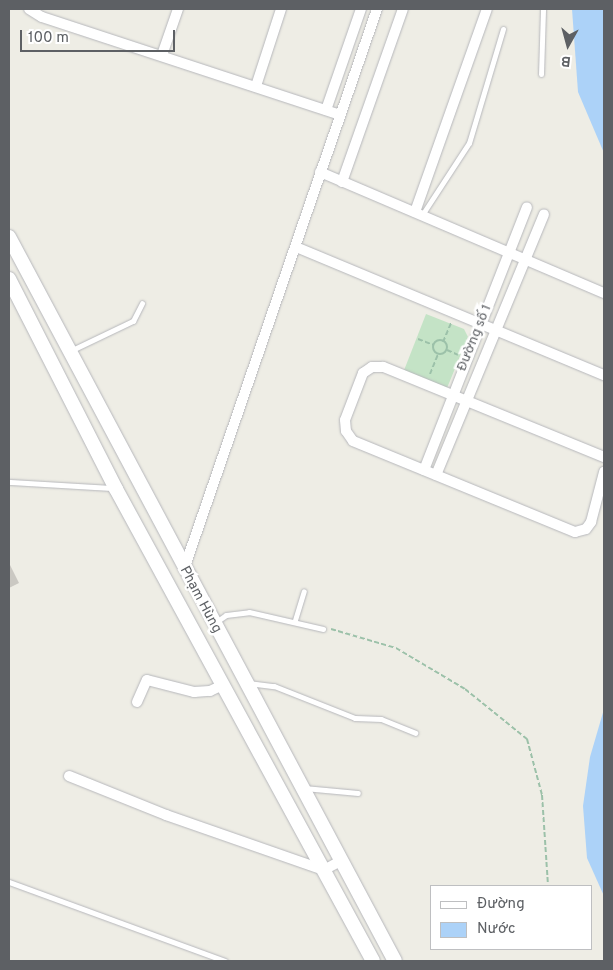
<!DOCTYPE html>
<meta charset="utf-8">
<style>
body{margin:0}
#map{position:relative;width:613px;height:970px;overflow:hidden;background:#eeede5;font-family:Overpass,sans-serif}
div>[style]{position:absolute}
.green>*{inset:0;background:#c4e3c6}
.water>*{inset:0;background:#acd2f8}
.building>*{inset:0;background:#cac8c2}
.path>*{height:2px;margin-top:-1px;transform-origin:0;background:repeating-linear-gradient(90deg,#9cc1a9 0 5px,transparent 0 7.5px)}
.path>.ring{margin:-1px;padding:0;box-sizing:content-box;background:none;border:2px solid #9cc1a9;border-radius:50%}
.roads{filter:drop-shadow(0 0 1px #b6b7bb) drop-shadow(0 0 1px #b6b7bb)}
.service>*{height:5px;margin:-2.5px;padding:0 2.5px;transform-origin:2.5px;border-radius:2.5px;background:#fff}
.minor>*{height:10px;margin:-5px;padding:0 5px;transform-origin:5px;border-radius:5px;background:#fff}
.secondary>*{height:14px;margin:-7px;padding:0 7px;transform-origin:7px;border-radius:7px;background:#fff}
span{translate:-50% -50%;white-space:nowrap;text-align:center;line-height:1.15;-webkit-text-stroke:5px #fff;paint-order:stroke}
.street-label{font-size:14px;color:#5d6064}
.frame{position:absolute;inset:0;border:10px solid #5d6064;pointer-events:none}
.legend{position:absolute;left:430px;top:885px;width:162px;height:65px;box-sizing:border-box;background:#fff;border:1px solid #bebfc1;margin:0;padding:6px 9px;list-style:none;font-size:15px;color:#5d6064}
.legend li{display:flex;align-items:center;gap:10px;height:25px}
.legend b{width:25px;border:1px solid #bebfc1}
.north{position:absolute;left:543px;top:20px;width:50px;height:50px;-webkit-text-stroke:4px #fff;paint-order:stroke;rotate:187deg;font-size:14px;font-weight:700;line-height:20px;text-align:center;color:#5d6064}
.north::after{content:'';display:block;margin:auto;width:18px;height:22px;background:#5d6064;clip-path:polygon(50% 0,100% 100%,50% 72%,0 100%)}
.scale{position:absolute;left:20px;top:30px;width:155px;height:22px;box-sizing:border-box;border:2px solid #5d6064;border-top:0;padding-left:6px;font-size:15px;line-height:18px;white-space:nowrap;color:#5d6064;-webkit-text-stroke:4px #fff;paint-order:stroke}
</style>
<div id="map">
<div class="green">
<div style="clip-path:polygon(426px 314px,464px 329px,468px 337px,447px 388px,401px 378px)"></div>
</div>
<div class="water">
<div style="clip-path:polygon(572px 9px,604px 9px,604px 153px,578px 92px)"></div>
<div style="clip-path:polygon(604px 709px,604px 896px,587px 858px,583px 806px,590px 757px)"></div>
</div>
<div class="building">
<div style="clip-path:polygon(9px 563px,19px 583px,9px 588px)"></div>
</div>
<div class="path">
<div style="left:418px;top:339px;width:17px;rotate:21deg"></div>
<div class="ring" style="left:433px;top:340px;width:12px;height:12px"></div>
<div style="left:443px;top:342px;width:21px;rotate:-67deg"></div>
<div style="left:447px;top:350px;width:12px;rotate:24deg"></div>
<div style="left:430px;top:374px;width:22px;rotate:-68deg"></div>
<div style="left:331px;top:629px;width:68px;rotate:16.3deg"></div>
<div style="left:396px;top:648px;width:80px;rotate:30.7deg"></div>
<div style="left:465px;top:689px;width:80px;rotate:38.9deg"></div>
<div style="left:527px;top:739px;width:58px;rotate:75deg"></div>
<div style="left:542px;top:795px;width:91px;rotate:86.2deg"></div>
</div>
<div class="roads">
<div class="service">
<div style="left:541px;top:74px;width:65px;rotate:-88.2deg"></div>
<div style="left:422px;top:215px;width:86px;rotate:-56.9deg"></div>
<div style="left:469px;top:143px;width:119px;rotate:-73.4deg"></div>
<div style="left:70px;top:351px;width:70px;rotate:-25.5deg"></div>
<div style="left:133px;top:321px;width:20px;rotate:-63deg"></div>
<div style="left:9px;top:482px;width:104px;rotate:3.3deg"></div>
<div style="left:295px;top:620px;width:30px;rotate:-73deg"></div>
<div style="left:216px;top:622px;width:12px;rotate:-35deg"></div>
<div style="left:226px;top:615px;width:23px;rotate:-7deg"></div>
<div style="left:249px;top:612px;width:76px;rotate:12.9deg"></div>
<div style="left:248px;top:683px;width:26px;rotate:7deg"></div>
<div style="left:274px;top:686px;width:87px;rotate:21.6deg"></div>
<div style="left:355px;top:718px;width:26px;rotate:2deg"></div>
<div style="left:381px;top:719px;width:37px;rotate:22deg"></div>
<div style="left:304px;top:788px;width:54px;rotate:5.3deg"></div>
<div style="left:9px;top:882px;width:230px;rotate:20.1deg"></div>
</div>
<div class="minor">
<div style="left:29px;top:9px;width:15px;rotate:32deg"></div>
<div style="left:42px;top:17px;width:314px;rotate:18.2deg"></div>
<div style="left:162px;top:55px;width:49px;rotate:-70.8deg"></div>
<div style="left:256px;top:86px;width:81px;rotate:-72deg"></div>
<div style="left:326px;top:110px;width:107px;rotate:-70.9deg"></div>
<div style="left:320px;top:172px;width:309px;rotate:23.1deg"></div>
<div style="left:342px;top:182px;width:183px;rotate:-70.6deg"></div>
<div style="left:415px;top:212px;width:215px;rotate:-70.5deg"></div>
<div style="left:296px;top:247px;width:334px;rotate:22.6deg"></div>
<div style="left:604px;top:457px;width:239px;rotate:-157.8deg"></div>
<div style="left:383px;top:367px;width:11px;rotate:180deg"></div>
<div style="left:372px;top:367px;width:11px;rotate:146deg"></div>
<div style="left:363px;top:373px;width:50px;rotate:111deg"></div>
<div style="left:345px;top:420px;width:11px;rotate:85deg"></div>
<div style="left:346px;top:431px;width:12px;rotate:55deg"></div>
<div style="left:353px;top:441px;width:240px;rotate:22.3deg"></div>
<div style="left:575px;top:532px;width:11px;rotate:-15deg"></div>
<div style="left:586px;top:529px;width:9px;rotate:-54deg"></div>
<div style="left:591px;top:522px;width:52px;rotate:-75.4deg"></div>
<div style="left:424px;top:470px;width:282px;rotate:-68.6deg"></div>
<div style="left:436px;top:475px;width:282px;rotate:-67.5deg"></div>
<div style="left:184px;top:569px;width:592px;rotate:-70.98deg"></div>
<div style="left:137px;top:702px;width:24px;rotate:-66deg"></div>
<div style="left:147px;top:680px;width:49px;rotate:14.3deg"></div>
<div style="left:194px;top:692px;width:16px;rotate:-4deg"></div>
<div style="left:210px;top:691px;width:14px;rotate:-25deg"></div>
<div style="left:69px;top:776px;width:105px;rotate:21.9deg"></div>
<div style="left:166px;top:815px;width:167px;rotate:19.2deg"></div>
<div style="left:324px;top:870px;width:18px;rotate:-29deg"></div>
</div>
<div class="secondary">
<div style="left:9px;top:237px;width:820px;rotate:61.94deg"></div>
<div style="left:9px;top:279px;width:236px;rotate:63deg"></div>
<div style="left:116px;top:489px;width:537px;rotate:61.43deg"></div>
</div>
</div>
<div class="street-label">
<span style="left:475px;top:338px;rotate:-68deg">Đường số 1</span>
<span style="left:200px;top:600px;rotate:62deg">Phạm Hùng</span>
</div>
<div class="frame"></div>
<ul class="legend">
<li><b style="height:6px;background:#fff"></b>Đường</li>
<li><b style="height:14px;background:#acd2f8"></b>Nước</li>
</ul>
<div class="north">B</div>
<div class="scale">100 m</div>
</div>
